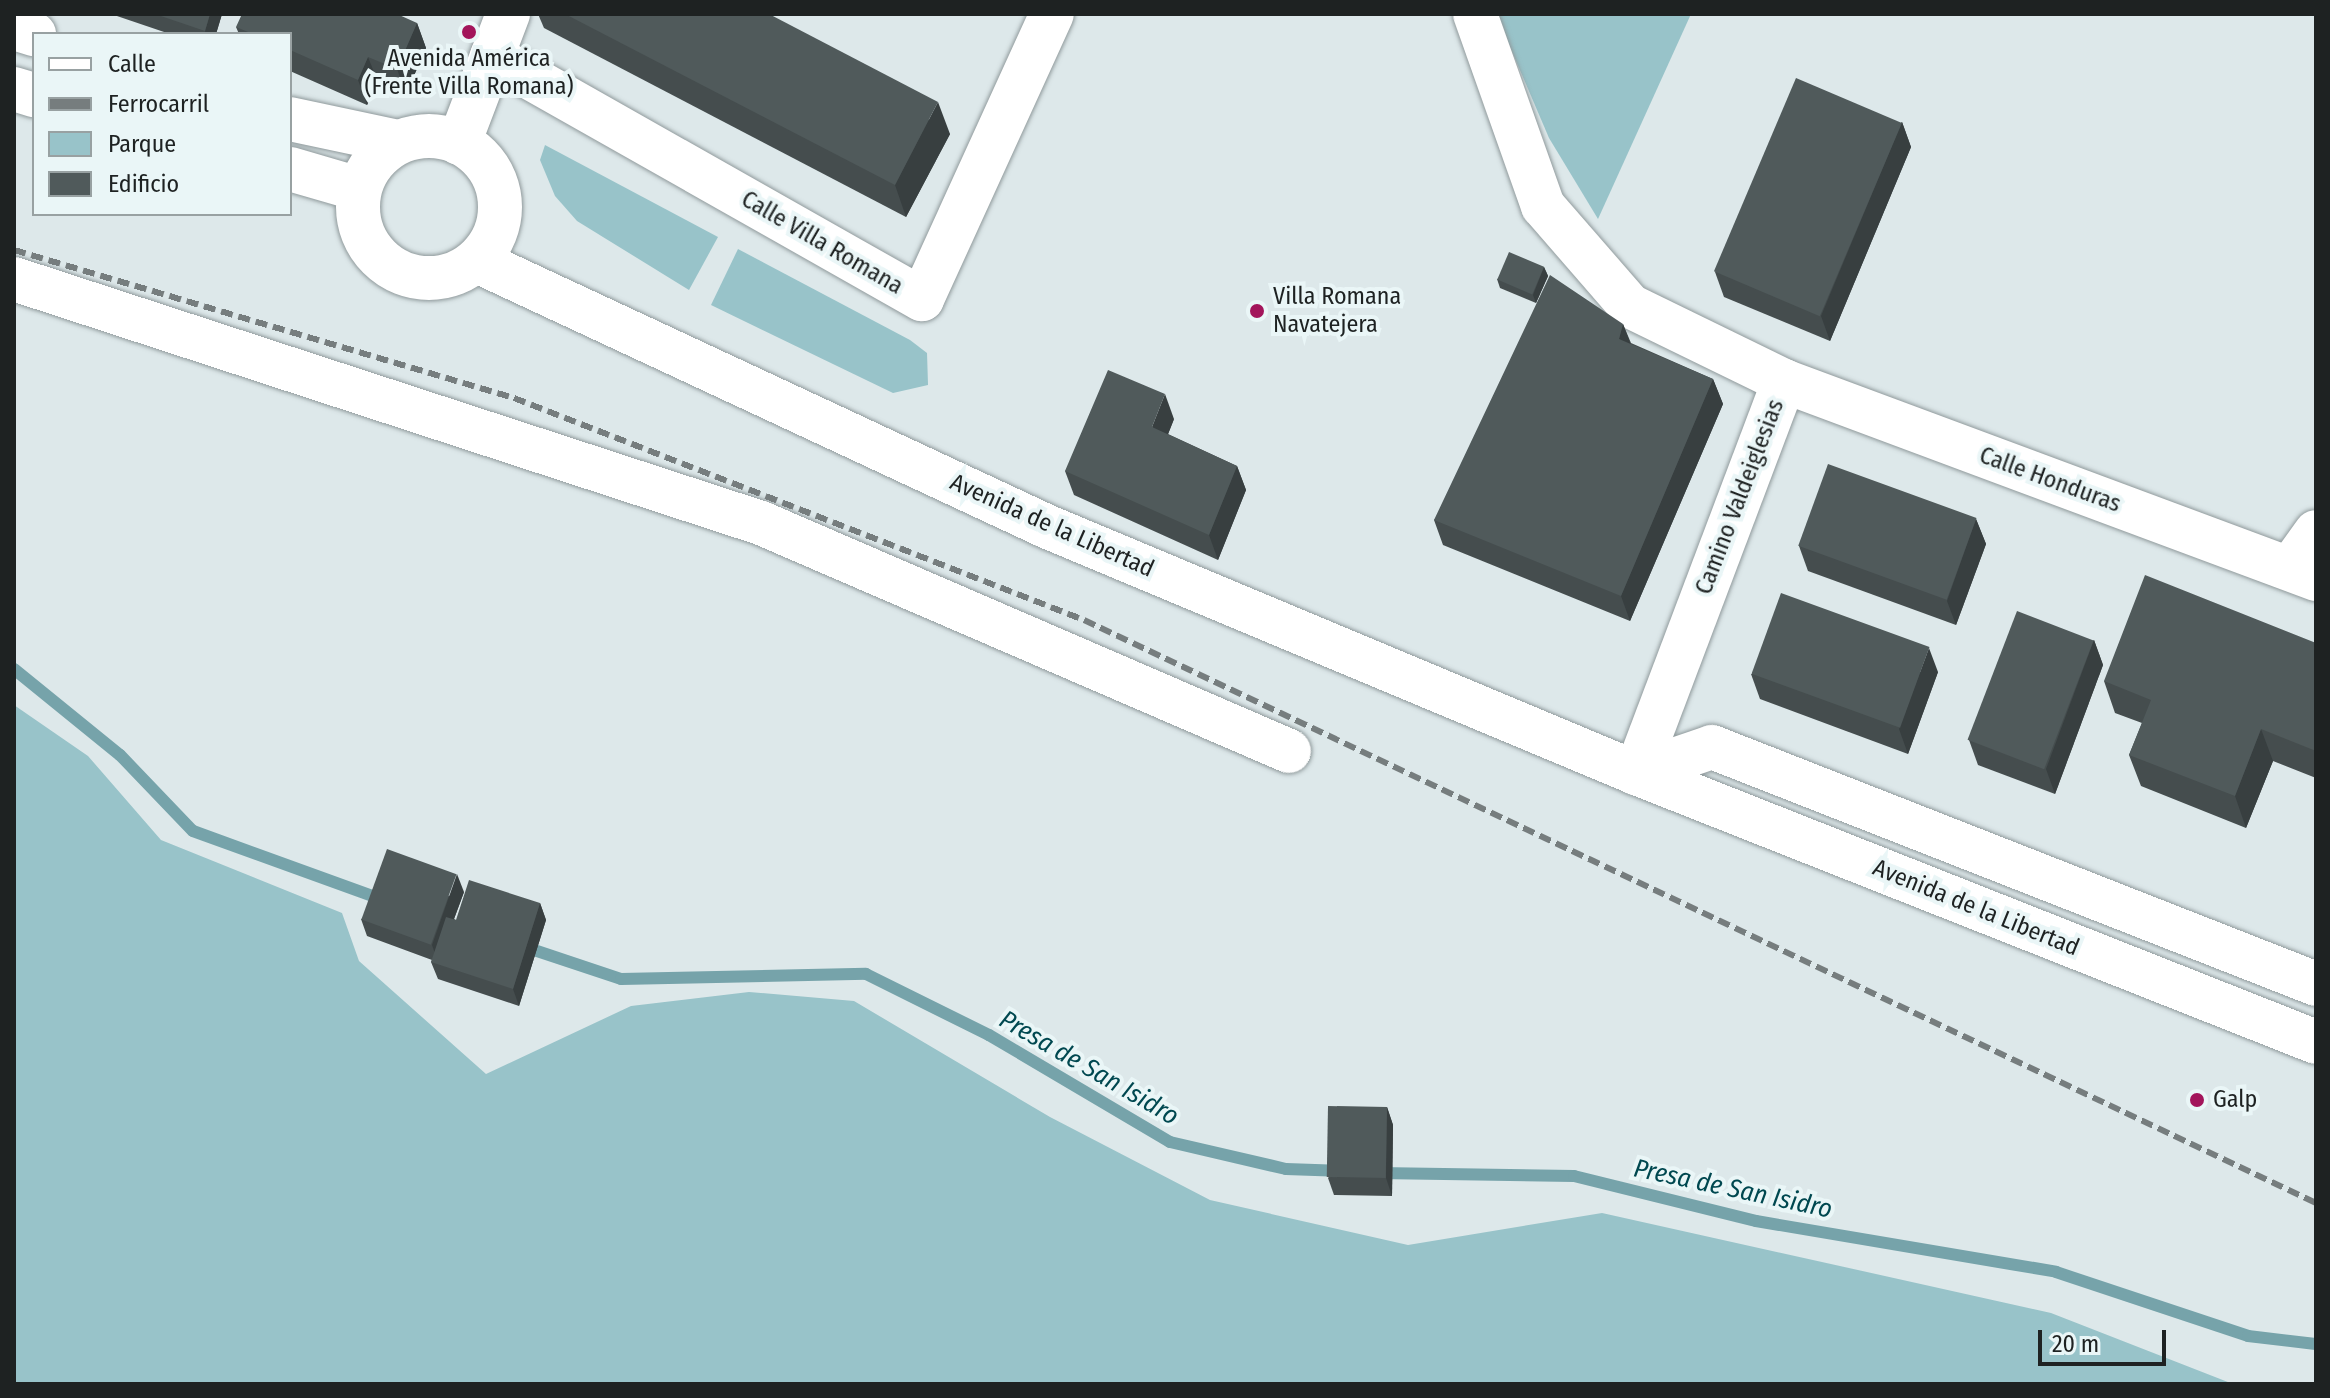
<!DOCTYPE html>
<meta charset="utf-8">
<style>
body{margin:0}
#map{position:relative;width:2330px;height:1398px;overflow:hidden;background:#dde8ea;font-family:"Fira Sans Condensed",sans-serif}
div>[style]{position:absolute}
.green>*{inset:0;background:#98c3c9}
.stream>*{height:12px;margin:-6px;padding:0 6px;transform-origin:6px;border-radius:6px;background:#76a3aa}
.roads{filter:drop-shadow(0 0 2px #909a9c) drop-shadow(0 0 2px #909a9c)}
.minor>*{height:44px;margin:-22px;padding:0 22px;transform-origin:22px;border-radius:22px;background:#fff}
.major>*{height:44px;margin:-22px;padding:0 22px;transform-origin:22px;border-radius:22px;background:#fff}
.major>.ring{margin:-22px;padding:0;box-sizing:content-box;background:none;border:44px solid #fff;border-radius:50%}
.rail>*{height:6px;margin-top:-3px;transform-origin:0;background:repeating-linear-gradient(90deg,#767d7e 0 12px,transparent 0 18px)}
.wall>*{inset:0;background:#454d4e}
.shaded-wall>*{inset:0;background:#383f40}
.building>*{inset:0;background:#505a5b;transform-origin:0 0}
.dots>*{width:22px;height:22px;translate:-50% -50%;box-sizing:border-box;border:4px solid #eaf6f7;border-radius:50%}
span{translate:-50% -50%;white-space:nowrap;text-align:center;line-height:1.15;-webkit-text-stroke:8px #eaf6f7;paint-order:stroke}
.poi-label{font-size:24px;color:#1e2222}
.left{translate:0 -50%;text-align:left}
.street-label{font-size:24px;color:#1e2222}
.water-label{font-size:26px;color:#004850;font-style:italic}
.frame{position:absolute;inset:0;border:16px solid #1e2222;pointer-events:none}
.legend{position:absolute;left:32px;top:32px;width:260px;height:184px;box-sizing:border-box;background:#eaf6f7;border:2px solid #98a1a2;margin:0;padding:10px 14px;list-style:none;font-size:24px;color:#1e2222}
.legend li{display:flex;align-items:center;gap:16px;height:40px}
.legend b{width:40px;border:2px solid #98a1a2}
.scale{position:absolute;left:2038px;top:1330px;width:128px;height:36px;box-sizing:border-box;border:4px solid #1e2222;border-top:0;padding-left:10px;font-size:24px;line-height:28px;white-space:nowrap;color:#1e2222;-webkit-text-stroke:6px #eaf6f7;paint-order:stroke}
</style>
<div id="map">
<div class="green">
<div style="clip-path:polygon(1496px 14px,1691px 14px,1598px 219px,1549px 138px)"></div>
<div style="clip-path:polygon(545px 145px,718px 237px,689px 290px,577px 221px,555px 196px,540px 160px)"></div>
<div style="clip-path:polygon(738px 249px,910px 340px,927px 353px,928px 385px,893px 393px,711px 305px)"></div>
<div style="clip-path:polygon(14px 705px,88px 756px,161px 840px,342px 913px,359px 961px,486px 1074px,631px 1006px,749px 992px,854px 1001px,1050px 1117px,1210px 1200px,1408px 1245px,1602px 1213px,2051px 1313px,2233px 1384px,14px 1384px)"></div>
</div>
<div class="stream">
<div style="left:14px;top:669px;width:136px;rotate:39.1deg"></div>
<div style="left:120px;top:755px;width:105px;rotate:46.2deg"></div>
<div style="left:193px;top:831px;width:203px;rotate:19.9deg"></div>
<div style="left:522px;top:946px;width:104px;rotate:18.4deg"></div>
<div style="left:621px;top:979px;width:245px;rotate:-1.2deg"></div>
<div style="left:866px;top:974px;width:137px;rotate:26.4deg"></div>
<div style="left:989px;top:1035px;width:210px;rotate:30.6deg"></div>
<div style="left:1170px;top:1142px;width:119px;rotate:13.1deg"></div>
<div style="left:1286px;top:1169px;width:58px;rotate:2deg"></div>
<div style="left:1378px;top:1173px;width:196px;rotate:0.9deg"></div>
<div style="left:1574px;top:1176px;width:187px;rotate:13.9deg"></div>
<div style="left:1756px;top:1221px;width:304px;rotate:9.6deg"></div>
<div style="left:2056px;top:1272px;width:202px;rotate:18.4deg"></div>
<div style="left:2248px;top:1336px;width:68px;rotate:6.7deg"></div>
</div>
<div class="roads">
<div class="minor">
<div style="left:1475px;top:14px;width:204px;rotate:70.5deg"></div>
<div style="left:1543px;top:206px;width:133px;rotate:49deg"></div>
<div style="left:1630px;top:306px;width:171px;rotate:26deg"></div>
<div style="left:1784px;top:381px;width:568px;rotate:20.41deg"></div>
<div style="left:14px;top:28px;width:21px;rotate:17deg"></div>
<div style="left:492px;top:56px;width:494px;rotate:29.5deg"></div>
<div style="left:922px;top:299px;width:313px;rotate:-65.5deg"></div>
<div style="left:290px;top:119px;width:110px;rotate:12deg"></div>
<div style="left:459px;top:143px;width:138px;rotate:-69.2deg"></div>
<div style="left:14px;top:279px;width:786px;rotate:18.09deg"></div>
<div style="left:761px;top:523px;width:575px;rotate:23.36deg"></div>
<div style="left:2290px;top:568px;width:44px;rotate:-54.2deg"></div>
<div style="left:1636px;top:773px;width:80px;rotate:-18.9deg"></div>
<div style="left:1712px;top:747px;width:649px;rotate:21.42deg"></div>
<div style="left:1636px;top:773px;width:419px;rotate:-69.3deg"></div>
</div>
<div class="major">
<div style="left:14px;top:89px;width:21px;rotate:17deg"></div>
<div class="ring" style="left:358px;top:136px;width:98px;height:98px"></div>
<div style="left:290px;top:169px;width:72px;rotate:16.2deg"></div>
<div style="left:477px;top:261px;width:630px;rotate:24.98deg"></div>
<div style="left:1048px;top:527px;width:637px;rotate:22.7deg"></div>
<div style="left:1636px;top:773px;width:731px;rotate:21.58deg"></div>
</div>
</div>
<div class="rail">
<div style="left:14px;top:250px;width:521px;rotate:16.49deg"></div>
<div style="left:514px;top:398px;width:612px;rotate:21.28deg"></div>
<div style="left:1084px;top:620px;width:1363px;rotate:25.32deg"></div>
</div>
<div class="wall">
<div style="clip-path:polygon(111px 14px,222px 14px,216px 34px,170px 34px)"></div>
<div style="clip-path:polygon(538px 14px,769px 14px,950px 134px,906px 217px,544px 28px)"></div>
<div style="clip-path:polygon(417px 23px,426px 48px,406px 94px,378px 82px,367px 105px,290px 71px,290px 34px,239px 34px,236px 27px)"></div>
<div style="clip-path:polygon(1902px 122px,1911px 147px,1830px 341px,1724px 297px,1715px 272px)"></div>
<div style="clip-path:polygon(1544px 267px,1548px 276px,1536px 303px,1500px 288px,1497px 279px)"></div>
<div style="clip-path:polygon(1623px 324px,1631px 343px,1713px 379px,1723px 404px,1630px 621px,1443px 545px,1434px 520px)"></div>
<div style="clip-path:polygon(1174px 419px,1168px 434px,1237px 466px,1246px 490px,1218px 560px,1074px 495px,1065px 471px)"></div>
<div style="clip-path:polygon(1976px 519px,1986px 544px,1956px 625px,1808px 571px,1799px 546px)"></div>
<div style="clip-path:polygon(2094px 640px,2103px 665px,2055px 794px,1978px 765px,1969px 740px)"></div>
<div style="clip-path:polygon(2316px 643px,2316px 778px,2273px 761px,2246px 828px,2141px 786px,2129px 755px,2142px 723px,2115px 713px,2104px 681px)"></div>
<div style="clip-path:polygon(1938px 672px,1908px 754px,1760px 699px,1751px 674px)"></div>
<div style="clip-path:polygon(464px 892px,454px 919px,456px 920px,540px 903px,546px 920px,519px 1006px,438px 979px,431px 962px,432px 960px,367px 936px,361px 919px)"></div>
<div style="clip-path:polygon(1387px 1107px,1393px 1125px,1392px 1196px,1334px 1195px,1328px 1178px)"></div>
</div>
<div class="shaded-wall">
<div style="clip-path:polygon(210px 14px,222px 14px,216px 34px,206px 34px,205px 31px)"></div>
<div style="clip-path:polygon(417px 23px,426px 48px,406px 94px,397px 69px)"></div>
<div style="clip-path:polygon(368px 57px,378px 82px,367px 105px,358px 80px)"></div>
<div style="clip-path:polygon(938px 102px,950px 134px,906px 217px,895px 185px)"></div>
<div style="clip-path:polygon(1902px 122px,1911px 147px,1830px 341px,1821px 316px)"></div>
<div style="clip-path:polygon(1544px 267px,1548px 276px,1536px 303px,1533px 295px)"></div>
<div style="clip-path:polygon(1623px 324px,1632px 348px,1619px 339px)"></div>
<div style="clip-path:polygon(1713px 379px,1723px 404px,1630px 621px,1621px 596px)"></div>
<div style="clip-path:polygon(1165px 394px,1174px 419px,1161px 452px,1152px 427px)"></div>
<div style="clip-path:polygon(1237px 466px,1246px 490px,1218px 560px,1209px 535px)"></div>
<div style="clip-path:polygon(1976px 519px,1986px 544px,1956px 625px,1947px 601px)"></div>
<div style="clip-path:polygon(2094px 640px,2103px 665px,2055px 794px,2046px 769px)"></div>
<div style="clip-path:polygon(1929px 648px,1938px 672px,1908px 754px,1899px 729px)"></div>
<div style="clip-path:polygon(2261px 729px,2273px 761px,2246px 828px,2235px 796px)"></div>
<div style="clip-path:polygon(457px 874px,464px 892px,438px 962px,432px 945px)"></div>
<div style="clip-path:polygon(540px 903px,546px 920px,519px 1006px,513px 989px)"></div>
<div style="clip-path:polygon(1387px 1107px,1393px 1125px,1392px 1196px,1386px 1178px)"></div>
</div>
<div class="building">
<div style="clip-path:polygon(155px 14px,210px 14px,205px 31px)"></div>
<div style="clip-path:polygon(242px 14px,397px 14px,417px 23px,397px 69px,368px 57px,358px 80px,290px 50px,290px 34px,253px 34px,236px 27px)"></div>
<div style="clip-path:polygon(565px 14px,769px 14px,938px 102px,895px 185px)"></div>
<div style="left:1796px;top:78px;width:115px;height:210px;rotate:23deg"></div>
<div style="left:1509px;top:252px;width:38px;height:30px;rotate:23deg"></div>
<div style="clip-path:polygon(1550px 275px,1623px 324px,1619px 339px,1713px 379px,1621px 596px,1434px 520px)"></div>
<div style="clip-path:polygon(1108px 370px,1165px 394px,1152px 427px,1237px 466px,1209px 535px,1065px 471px)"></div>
<div style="left:1828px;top:464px;width:158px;height:87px;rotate:20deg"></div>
<div style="clip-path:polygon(2145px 575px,2316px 643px,2316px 751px,2261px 729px,2235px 796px,2129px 755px,2151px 700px,2104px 681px)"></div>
<div style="left:1781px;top:593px;width:158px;height:86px;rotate:20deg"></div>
<div style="left:2017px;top:611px;width:82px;height:138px;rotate:21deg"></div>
<div style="left:387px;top:849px;width:74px;height:75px;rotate:20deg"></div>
<div style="clip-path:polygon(469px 880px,540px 903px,513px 989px,431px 962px,446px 917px,456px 920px)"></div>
<div style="left:1387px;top:1107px;width:71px;height:59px;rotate:91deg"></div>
</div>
<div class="dots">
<div style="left:469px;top:32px;background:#a3155b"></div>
<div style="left:1257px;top:311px;background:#a3155b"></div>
<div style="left:2197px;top:1100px;background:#a3155b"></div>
</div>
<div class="poi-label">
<span style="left:469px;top:73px">Avenida América<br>(Frente Villa Romana)</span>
<span class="left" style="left:1273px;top:311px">Villa Romana<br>Navatejera</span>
<span class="left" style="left:2213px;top:1100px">Galp</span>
</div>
<div class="street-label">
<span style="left:822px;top:243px;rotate:30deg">Calle Villa Romana</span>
<span style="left:2050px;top:480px;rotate:20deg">Calle Honduras</span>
<span style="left:1740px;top:497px;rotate:-69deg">Camino Valdeiglesias</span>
<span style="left:1052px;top:526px;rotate:24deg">Avenida de la Libertad</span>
<span style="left:1976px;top:908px;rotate:22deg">Avenida de la Libertad</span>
</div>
<div class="water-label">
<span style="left:1089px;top:1068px;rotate:30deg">Presa de San Isidro</span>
<span style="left:1733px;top:1189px;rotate:12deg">Presa de San Isidro</span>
</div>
<div class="frame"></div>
<ul class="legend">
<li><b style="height:10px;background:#fff"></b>Calle</li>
<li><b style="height:10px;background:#767d7e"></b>Ferrocarril</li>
<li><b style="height:22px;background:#98c3c9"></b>Parque</li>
<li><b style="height:22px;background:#505a5b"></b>Edificio</li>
</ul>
<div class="scale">20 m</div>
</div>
